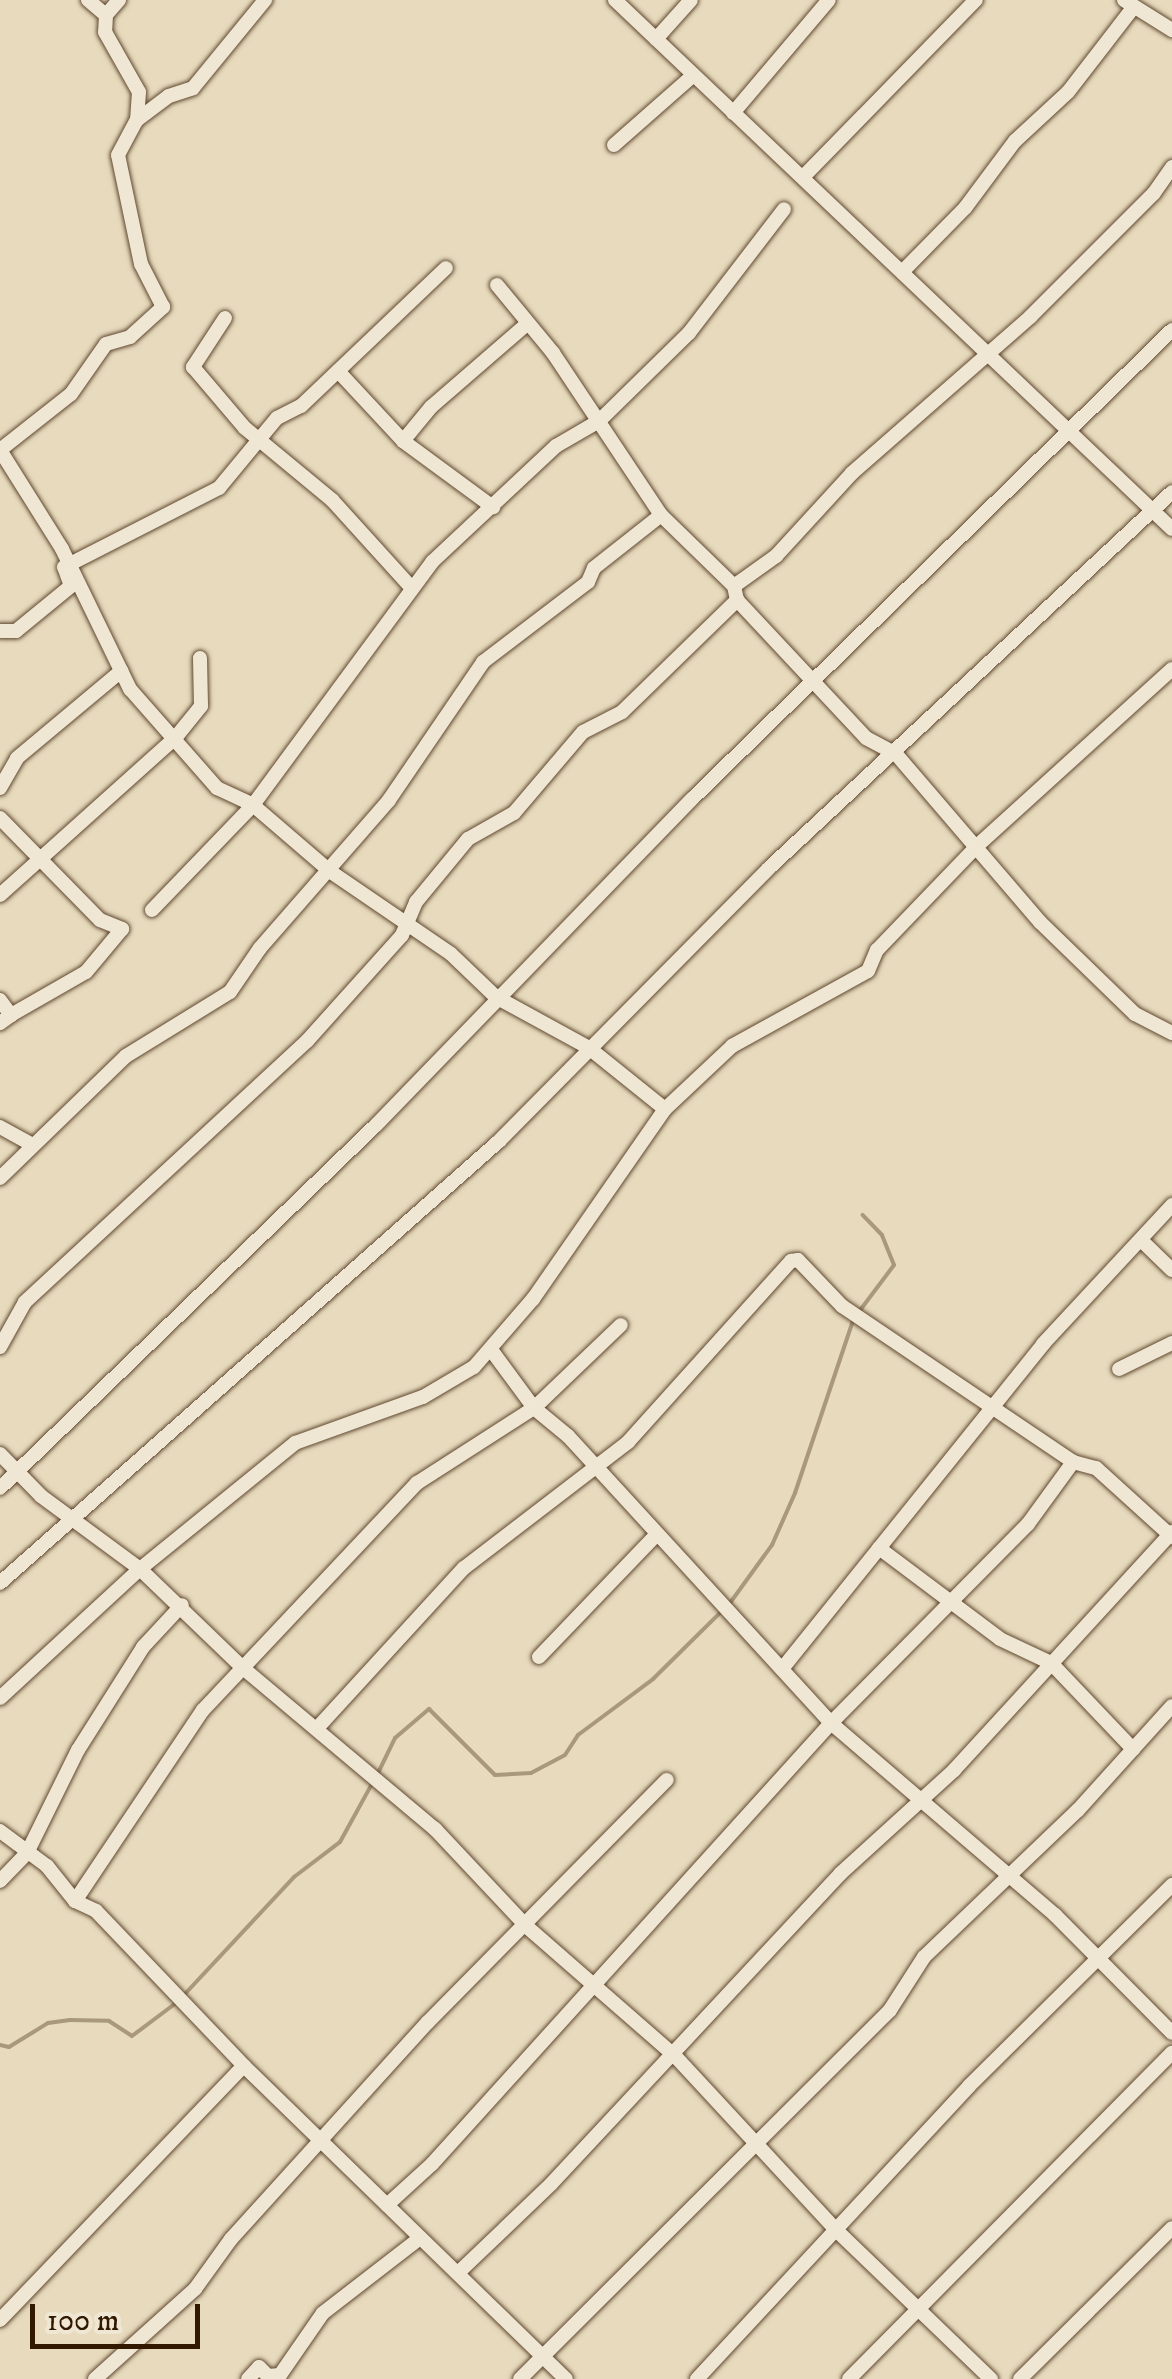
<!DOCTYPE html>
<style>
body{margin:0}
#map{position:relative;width:1172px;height:2379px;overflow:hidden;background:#e7dabd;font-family:"IM FELL DW Pica",serif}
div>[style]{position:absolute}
.stream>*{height:4px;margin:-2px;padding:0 2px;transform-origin:2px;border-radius:2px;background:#aa987d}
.roads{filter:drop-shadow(0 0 2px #60482f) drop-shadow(0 0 2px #60482f)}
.street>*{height:14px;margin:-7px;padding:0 7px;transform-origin:7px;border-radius:7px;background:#efe7d4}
span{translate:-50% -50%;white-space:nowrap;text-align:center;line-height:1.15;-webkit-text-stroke:8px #efe7d4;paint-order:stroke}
.scale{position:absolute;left:30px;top:2304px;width:170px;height:45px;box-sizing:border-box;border:5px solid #331800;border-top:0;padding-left:12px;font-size:30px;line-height:35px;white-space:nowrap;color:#331800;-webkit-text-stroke:8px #efe7d4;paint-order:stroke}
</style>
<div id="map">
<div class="stream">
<div style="left:858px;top:1313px;width:60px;rotate:-53.1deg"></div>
<div style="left:894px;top:1265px;width:32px;rotate:-112deg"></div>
<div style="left:882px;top:1235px;width:28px;rotate:-134deg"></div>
<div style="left:730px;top:1603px;width:72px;rotate:-54.1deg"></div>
<div style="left:772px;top:1545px;width:57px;rotate:-66.1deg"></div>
<div style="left:795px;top:1493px;width:182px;rotate:-71.4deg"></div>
<div style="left:378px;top:1773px;width:39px;rotate:-64deg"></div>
<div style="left:395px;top:1738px;width:45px;rotate:-40.5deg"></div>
<div style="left:429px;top:1709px;width:93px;rotate:45deg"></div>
<div style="left:495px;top:1775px;width:36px;rotate:-3deg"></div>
<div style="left:531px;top:1773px;width:38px;rotate:-28deg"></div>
<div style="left:565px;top:1755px;width:24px;rotate:-57deg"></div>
<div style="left:578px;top:1735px;width:94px;rotate:-36.7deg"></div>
<div style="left:653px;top:1679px;width:98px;rotate:-44.6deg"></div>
<div style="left:183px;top:1996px;width:163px;rotate:-47deg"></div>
<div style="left:294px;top:1877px;width:58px;rotate:-37.3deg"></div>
<div style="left:340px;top:1842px;width:68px;rotate:-61.2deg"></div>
<div style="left:0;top:2045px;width:9px;rotate:13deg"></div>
<div style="left:9px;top:2047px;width:46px;rotate:-31.6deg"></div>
<div style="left:48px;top:2023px;width:22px;rotate:-8deg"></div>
<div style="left:70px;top:2020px;width:39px;rotate:1deg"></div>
<div style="left:109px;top:2021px;width:27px;rotate:33deg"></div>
<div style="left:132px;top:2036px;width:55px;rotate:-36.9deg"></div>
</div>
<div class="roads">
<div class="street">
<div style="left:88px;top:0;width:23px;rotate:40deg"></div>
<div style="left:106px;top:15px;width:17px;rotate:93deg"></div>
<div style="left:105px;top:32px;width:69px;rotate:60.5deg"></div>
<div style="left:139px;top:92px;width:28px;rotate:94deg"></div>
<div style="left:615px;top:0;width:768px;rotate:43.52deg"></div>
<div style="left:1124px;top:0;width:57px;rotate:32deg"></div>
<div style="left:106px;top:15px;width:20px;rotate:-49deg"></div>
<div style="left:656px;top:39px;width:52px;rotate:-48.1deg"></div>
<div style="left:733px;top:113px;width:148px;rotate:-49.7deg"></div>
<div style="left:614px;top:145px;width:103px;rotate:-41.4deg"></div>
<div style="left:804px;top:176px;width:246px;rotate:-45.7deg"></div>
<div style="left:905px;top:269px;width:86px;rotate:-45.5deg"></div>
<div style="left:965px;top:208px;width:84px;rotate:-53.3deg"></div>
<div style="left:1015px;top:141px;width:72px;rotate:-42.8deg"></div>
<div style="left:1068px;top:92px;width:106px;rotate:-52.3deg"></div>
<div style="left:497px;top:285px;width:88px;rotate:50.5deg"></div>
<div style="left:553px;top:353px;width:195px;rotate:56.3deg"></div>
<div style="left:661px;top:515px;width:102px;rotate:44.2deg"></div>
<div style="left:734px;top:586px;width:14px;rotate:78deg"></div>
<div style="left:737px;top:600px;width:189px;rotate:46.9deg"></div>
<div style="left:866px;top:738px;width:34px;rotate:28deg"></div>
<div style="left:896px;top:754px;width:221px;rotate:49.4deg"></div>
<div style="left:1040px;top:922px;width:132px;rotate:44.1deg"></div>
<div style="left:1135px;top:1014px;width:42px;rotate:27.2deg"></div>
<div style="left:225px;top:318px;width:59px;rotate:123.1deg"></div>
<div style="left:193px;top:367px;width:80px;rotate:49.6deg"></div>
<div style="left:245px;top:428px;width:113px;rotate:39.6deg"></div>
<div style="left:332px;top:500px;width:116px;rotate:47.8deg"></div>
<div style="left:338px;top:371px;width:96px;rotate:47.1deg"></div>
<div style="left:403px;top:441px;width:112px;rotate:36.3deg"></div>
<div style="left:403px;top:441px;width:44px;rotate:-50.5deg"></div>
<div style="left:431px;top:407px;width:128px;rotate:-40.9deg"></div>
<div style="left:0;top:450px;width:117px;rotate:57.9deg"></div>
<div style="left:62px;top:549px;width:156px;rotate:64.1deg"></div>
<div style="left:130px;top:689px;width:132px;rotate:48.7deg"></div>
<div style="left:217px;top:788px;width:40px;rotate:25deg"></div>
<div style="left:253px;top:805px;width:103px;rotate:40.7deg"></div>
<div style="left:331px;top:872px;width:145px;rotate:34.3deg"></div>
<div style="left:451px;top:954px;width:62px;rotate:43.7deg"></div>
<div style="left:496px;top:997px;width:106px;rotate:28.7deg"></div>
<div style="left:589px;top:1048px;width:97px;rotate:38.8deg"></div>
<div style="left:0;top:450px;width:90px;rotate:-38.3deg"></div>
<div style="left:71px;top:394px;width:61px;rotate:-55deg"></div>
<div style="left:106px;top:344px;width:25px;rotate:-16deg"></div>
<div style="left:130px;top:337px;width:45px;rotate:-42.3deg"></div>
<div style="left:163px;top:307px;width:48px;rotate:-117.1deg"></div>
<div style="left:141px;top:264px;width:111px;rotate:-101.9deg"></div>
<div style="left:118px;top:155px;width:40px;rotate:-62deg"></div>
<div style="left:137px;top:120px;width:40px;rotate:-37deg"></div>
<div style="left:169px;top:96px;width:25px;rotate:-18deg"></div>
<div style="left:193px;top:88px;width:114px;rotate:-50.7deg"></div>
<div style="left:734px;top:586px;width:52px;rotate:-35.5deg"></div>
<div style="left:776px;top:556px;width:113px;rotate:-47.5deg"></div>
<div style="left:852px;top:473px;width:237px;rotate:-41.2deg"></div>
<div style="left:1030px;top:317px;width:175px;rotate:-45deg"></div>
<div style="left:1154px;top:193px;width:32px;rotate:-55deg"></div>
<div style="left:0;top:631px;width:16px"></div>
<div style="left:16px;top:631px;width:71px;rotate:-39.3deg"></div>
<div style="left:71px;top:586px;width:20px;rotate:-110deg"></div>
<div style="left:64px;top:567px;width:174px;rotate:-27deg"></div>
<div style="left:219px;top:488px;width:91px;rotate:-50.4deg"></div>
<div style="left:277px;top:418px;width:27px;rotate:-27deg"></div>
<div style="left:301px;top:406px;width:200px;rotate:-43.6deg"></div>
<div style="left:0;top:788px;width:34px;rotate:-60deg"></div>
<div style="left:17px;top:758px;width:136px;rotate:-39.9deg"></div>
<div style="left:0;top:818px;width:143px;rotate:45.6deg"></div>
<div style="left:100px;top:920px;width:24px;rotate:22deg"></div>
<div style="left:122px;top:929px;width:56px;rotate:129.9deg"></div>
<div style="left:86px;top:972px;width:86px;rotate:150.2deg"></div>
<div style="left:0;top:895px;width:237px;rotate:-41.9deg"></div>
<div style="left:176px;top:737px;width:40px;rotate:-51deg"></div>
<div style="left:201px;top:706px;width:48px;rotate:-91.2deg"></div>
<div style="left:152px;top:910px;width:146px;rotate:-46.1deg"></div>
<div style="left:253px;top:805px;width:302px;rotate:-53.6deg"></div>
<div style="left:432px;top:562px;width:170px;rotate:-43.1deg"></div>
<div style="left:556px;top:446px;width:50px;rotate:-30.2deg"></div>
<div style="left:599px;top:421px;width:126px;rotate:-44.4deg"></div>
<div style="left:689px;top:333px;width:156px;rotate:-52.5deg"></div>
<div style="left:0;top:1000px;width:19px;rotate:54deg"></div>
<div style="left:11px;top:1015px;width:14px;rotate:144deg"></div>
<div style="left:0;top:1127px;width:35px;rotate:29deg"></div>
<div style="left:0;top:1178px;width:175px;rotate:-44.1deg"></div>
<div style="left:126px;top:1056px;width:122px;rotate:-31.6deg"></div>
<div style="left:230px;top:992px;width:53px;rotate:-55.7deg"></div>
<div style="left:260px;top:948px;width:196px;rotate:-48.9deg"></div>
<div style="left:389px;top:800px;width:167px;rotate:-55.7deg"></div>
<div style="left:483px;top:662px;width:132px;rotate:-37.3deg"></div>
<div style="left:588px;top:582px;width:15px;rotate:-67deg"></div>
<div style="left:594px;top:568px;width:85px;rotate:-38.3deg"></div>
<div style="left:1141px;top:1240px;width:43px;rotate:44.1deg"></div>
<div style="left:0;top:1347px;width:51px;rotate:-60.9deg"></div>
<div style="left:25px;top:1302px;width:384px;rotate:-42.8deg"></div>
<div style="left:307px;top:1041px;width:142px;rotate:-48.1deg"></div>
<div style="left:402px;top:935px;width:36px;rotate:-67deg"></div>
<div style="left:416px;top:902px;width:82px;rotate:-50.5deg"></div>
<div style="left:468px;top:839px;width:53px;rotate:-29.5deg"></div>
<div style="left:514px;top:813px;width:106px;rotate:-49.6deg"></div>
<div style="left:583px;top:732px;width:44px;rotate:-27.1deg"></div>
<div style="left:622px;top:712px;width:161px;rotate:-44.2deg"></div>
<div style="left:492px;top:1351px;width:71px;rotate:53.6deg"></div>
<div style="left:534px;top:1408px;width:44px;rotate:39.5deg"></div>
<div style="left:568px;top:1436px;width:389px;rotate:47.5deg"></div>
<div style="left:831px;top:1723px;width:295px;rotate:40.6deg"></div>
<div style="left:1055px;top:1915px;width:166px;rotate:45.2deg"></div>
<div style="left:1119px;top:1369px;width:59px;rotate:-26.1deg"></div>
<div style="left:0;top:1454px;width:59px;rotate:45.7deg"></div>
<div style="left:41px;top:1496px;width:123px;rotate:36.4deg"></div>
<div style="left:140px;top:1569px;width:143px;rotate:43.9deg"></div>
<div style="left:243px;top:1668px;width:251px;rotate:40deg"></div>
<div style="left:435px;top:1829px;width:133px;rotate:46.8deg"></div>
<div style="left:526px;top:1926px;width:196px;rotate:41.1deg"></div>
<div style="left:674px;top:2055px;width:236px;rotate:47.2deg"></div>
<div style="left:834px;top:2228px;width:218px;rotate:43.9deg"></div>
<div style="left:0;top:1488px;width:523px;rotate:-43.99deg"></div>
<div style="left:376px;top:1125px;width:454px;rotate:-45.9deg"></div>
<div style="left:692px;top:799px;width:671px;rotate:-44.34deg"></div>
<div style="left:879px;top:1548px;width:151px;rotate:36.9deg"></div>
<div style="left:1000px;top:1639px;width:56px;rotate:25.2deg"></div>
<div style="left:1051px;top:1663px;width:119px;rotate:46.4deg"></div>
<div style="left:0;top:1583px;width:667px;rotate:-41.53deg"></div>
<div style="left:499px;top:1141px;width:384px;rotate:-45.3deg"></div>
<div style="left:769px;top:868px;width:551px;rotate:-43.01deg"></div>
<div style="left:539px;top:1657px;width:170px;rotate:-46.2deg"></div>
<div style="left:782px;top:1669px;width:417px;rotate:-51.2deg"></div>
<div style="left:1043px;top:1344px;width:190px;rotate:-47.1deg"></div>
<div style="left:0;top:1698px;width:190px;rotate:-42.7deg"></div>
<div style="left:140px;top:1569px;width:200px;rotate:-39.1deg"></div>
<div style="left:295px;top:1443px;width:136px;rotate:-19.8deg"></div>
<div style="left:423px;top:1397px;width:59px;rotate:-30.5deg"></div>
<div style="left:474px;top:1367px;width:90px;rotate:-49.1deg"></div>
<div style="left:533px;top:1299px;width:231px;rotate:-55.2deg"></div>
<div style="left:665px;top:1109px;width:92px;rotate:-43.2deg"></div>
<div style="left:732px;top:1046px;width:155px;rotate:-28.9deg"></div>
<div style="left:868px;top:971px;width:23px;rotate:-67deg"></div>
<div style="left:877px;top:950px;width:146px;rotate:-46.1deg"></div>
<div style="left:978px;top:845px;width:262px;rotate:-42.2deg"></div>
<div style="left:319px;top:1726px;width:214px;rotate:-47.5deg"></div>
<div style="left:464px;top:1568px;width:207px;rotate:-37.5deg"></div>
<div style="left:628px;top:1442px;width:244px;rotate:-48deg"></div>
<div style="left:791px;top:1261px;width:7px;rotate:-8deg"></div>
<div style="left:798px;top:1260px;width:64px;rotate:46.3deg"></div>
<div style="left:842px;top:1306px;width:279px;rotate:34deg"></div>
<div style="left:1073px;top:1462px;width:24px;rotate:15deg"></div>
<div style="left:1096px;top:1468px;width:103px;rotate:42.2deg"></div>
<div style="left:0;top:1831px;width:59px;rotate:36.7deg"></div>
<div style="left:47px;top:1866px;width:45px;rotate:51.3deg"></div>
<div style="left:75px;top:1901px;width:23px;rotate:25deg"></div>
<div style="left:96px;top:1911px;width:214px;rotate:46.3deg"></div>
<div style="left:244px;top:2066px;width:449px;rotate:44.2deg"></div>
<div style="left:0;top:1881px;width:39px;rotate:-46deg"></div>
<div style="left:27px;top:1853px;width:115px;rotate:-63.7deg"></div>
<div style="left:78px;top:1750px;width:122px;rotate:-57.7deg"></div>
<div style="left:143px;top:1647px;width:57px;rotate:-47.1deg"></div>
<div style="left:75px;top:1901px;width:230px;rotate:-56.2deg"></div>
<div style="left:203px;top:1710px;width:312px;rotate:-46.7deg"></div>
<div style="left:417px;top:1483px;width:139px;rotate:-32.7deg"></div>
<div style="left:534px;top:1408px;width:120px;rotate:-43.7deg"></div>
<div style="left:387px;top:2205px;width:61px;rotate:-42.3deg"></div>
<div style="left:432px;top:2164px;width:595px;rotate:-47.86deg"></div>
<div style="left:831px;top:1723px;width:280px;rotate:-45.3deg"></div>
<div style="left:1028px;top:1524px;width:77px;rotate:-54deg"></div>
<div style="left:459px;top:2272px;width:127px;rotate:-43.7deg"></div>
<div style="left:551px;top:2184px;width:425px;rotate:-47deg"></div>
<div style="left:841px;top:1873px;width:153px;rotate:-42.3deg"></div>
<div style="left:954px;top:1770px;width:323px;rotate:-47.5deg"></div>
<div style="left:0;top:2320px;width:352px;rotate:-46.2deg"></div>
<div style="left:95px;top:2379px;width:135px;rotate:-42deg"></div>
<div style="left:195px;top:2289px;width:62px;rotate:-54.2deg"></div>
<div style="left:231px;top:2239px;width:293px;rotate:-47.8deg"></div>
<div style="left:428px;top:2022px;width:340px;rotate:-45.4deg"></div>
<div style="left:248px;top:2379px;width:16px;rotate:-47deg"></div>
<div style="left:259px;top:2367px;width:13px;rotate:45deg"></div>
<div style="left:268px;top:2376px;width:12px;rotate:-5deg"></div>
<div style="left:280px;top:2375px;width:75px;rotate:-55.3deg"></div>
<div style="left:323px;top:2313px;width:123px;rotate:-37.7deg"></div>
<div style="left:520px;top:2379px;width:523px;rotate:-44.92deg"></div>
<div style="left:890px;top:2010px;width:63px;rotate:-57.3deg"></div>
<div style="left:924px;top:1957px;width:213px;rotate:-43.7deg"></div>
<div style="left:1078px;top:1810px;width:140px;rotate:-47.9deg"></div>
<div style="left:697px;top:2379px;width:400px;rotate:-47.1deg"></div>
<div style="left:969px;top:2086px;width:286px;rotate:-44.7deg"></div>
<div style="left:849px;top:2379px;width:459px;rotate:-45.3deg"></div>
<div style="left:1020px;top:2379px;width:214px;rotate:-44.8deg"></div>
</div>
</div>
<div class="scale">100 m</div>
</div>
